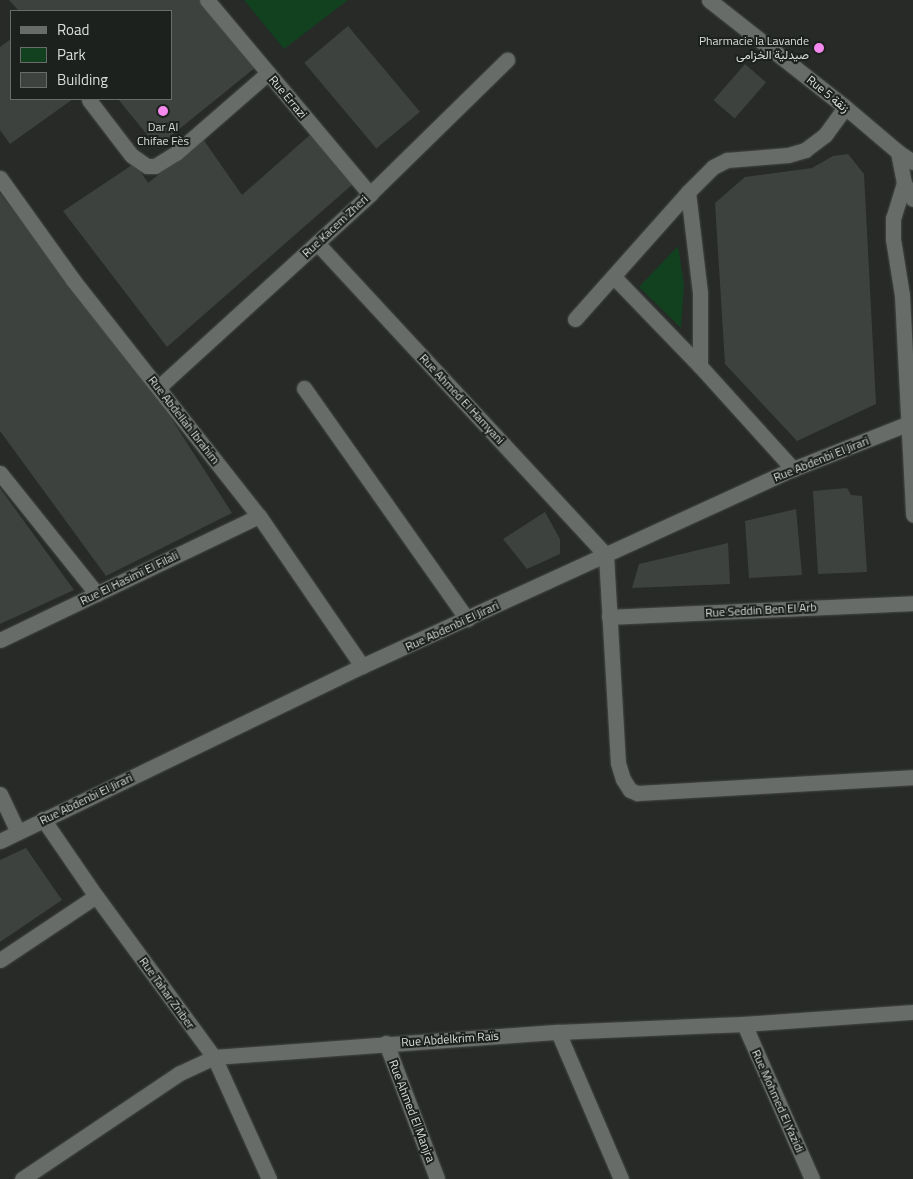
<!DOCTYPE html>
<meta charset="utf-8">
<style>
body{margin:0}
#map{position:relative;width:913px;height:1179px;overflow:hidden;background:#272a27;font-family:"Titillium Web",Vazirmatn,sans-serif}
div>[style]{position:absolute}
.green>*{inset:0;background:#124120}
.building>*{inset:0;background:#3e423f;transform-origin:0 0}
.roads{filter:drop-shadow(0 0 1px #454845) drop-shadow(0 0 1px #454845)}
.street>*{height:15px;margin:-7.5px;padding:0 7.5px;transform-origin:7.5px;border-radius:7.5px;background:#686c69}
.secondary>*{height:15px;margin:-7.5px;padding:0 7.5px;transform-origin:7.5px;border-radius:7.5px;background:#686c69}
.dots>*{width:14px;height:14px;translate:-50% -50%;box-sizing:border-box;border:2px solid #1d211e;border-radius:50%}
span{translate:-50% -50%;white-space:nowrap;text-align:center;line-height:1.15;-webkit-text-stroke:4px #1d211e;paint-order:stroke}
.poi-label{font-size:12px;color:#dadddb}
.right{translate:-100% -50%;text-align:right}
.street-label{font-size:12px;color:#dadddb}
.legend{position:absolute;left:10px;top:10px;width:162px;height:90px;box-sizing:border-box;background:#1d211e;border:1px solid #696c6a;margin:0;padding:6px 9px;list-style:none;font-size:15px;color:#dadddb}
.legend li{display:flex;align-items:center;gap:10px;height:25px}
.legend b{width:25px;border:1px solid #696c6a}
</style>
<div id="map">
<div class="green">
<div style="clip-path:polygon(244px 0,348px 0,284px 49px)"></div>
<div style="clip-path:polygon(678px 246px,684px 285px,681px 328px,639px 287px)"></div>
</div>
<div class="building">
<div style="clip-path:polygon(9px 0,202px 0,256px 67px,157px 147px,118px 99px,171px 99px,171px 11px,19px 11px)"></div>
<div style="left:348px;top:26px;width:112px;height:57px;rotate:50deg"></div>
<div style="clip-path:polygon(11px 39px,11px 99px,73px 99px,10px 144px,0 130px,0 47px)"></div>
<div style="left:745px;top:64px;width:28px;height:48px;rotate:41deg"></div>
<div style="clip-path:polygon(311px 134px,353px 184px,167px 347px,63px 211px,135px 163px,148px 183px,203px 139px,242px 195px)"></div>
<div style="clip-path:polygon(848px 154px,864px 174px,876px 404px,797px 441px,725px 364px,715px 203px,745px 177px,812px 168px,833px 156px)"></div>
<div style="clip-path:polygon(0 193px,169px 415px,232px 513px,106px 576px,0 431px)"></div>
<div style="clip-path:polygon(0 488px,74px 590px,0 624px)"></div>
<div style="clip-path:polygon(847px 488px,851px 495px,862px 496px,867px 572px,818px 574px,813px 491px)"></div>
<div style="clip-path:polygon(796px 509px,802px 575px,749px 578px,745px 521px)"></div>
<div style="clip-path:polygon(545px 512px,560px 539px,560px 554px,527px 569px,503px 539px)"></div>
<div style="clip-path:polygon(728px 543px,730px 584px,632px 588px,639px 564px)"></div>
<div style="clip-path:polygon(26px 848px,62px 900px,0 942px,0 860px)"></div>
</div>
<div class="roads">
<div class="street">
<div style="left:207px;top:0;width:253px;rotate:50deg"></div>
<div style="left:89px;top:100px;width:69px;rotate:52.6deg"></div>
<div style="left:131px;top:155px;width:19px;rotate:35deg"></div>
<div style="left:147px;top:166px;width:8px"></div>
<div style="left:155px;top:166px;width:25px;rotate:-32deg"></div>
<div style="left:176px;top:153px;width:122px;rotate:-41deg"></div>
<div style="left:898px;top:152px;width:18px;rotate:34deg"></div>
<div style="left:0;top:178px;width:125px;rotate:54.4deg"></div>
<div style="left:73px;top:280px;width:300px;rotate:51.8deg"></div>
<div style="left:259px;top:516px;width:182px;rotate:55.5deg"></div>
<div style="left:688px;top:192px;width:102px;rotate:83.2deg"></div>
<div style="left:700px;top:293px;width:73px;rotate:90deg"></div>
<div style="left:317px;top:243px;width:425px;rotate:47.2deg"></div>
<div style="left:606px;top:555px;width:208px;rotate:86.7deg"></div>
<div style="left:618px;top:763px;width:17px;rotate:73deg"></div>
<div style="left:623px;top:779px;width:13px;rotate:58deg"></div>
<div style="left:630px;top:790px;width:8px;rotate:23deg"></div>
<div style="left:637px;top:793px;width:276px;rotate:-3.3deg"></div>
<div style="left:614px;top:277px;width:124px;rotate:46deg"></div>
<div style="left:700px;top:366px;width:139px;rotate:47.9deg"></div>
<div style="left:575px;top:319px;width:170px;rotate:-48.3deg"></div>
<div style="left:688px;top:192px;width:35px;rotate:-45deg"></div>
<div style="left:713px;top:167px;width:16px;rotate:-27deg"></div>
<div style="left:727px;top:160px;width:61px;rotate:-4.7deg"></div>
<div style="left:788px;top:155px;width:18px;rotate:-16deg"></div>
<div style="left:805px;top:150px;width:25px;rotate:-37deg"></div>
<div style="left:825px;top:135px;width:34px;rotate:-54deg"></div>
<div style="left:159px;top:387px;width:286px;rotate:-42.4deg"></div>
<div style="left:370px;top:194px;width:192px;rotate:-44.4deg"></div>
<div style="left:304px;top:388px;width:283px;rotate:54.8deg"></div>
<div style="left:0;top:473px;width:155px;rotate:51.3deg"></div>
<div style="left:609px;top:617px;width:304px;rotate:-2.6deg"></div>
<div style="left:0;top:640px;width:287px;rotate:-25.6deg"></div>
<div style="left:0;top:794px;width:42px;rotate:64.7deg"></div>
<div style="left:43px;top:819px;width:93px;rotate:55.5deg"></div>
<div style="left:96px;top:896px;width:200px;rotate:53.8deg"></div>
<div style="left:214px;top:1057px;width:134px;rotate:65.7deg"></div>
<div style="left:0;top:841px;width:402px;rotate:-25.8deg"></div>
<div style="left:362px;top:666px;width:474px;rotate:-24.6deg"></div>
<div style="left:793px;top:469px;width:125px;rotate:-21.6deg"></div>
<div style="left:0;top:960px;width:115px;rotate:-33.7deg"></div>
<div style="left:744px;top:1024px;width:169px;rotate:66.3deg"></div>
<div style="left:558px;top:1032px;width:160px;rotate:66.8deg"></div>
<div style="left:386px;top:1043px;width:145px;rotate:69.4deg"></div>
<div style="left:22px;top:1179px;width:190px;rotate:-33.9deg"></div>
<div style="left:180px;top:1073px;width:38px;rotate:-25deg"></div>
<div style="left:214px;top:1057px;width:345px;rotate:-4.2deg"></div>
<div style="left:558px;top:1032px;width:186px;rotate:-2.5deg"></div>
<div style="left:744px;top:1024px;width:169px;rotate:-4.1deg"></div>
</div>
<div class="secondary">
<div style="left:709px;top:0;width:173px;rotate:38.2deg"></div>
<div style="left:845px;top:107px;width:70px;rotate:40.3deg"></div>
<div style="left:898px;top:152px;width:32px;rotate:79deg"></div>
<div style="left:904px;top:183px;width:18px;rotate:61deg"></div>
<div style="left:904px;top:183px;width:37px;rotate:107deg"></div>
<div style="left:893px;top:218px;width:21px;rotate:90deg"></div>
<div style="left:893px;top:239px;width:57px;rotate:80.9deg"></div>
<div style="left:902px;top:295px;width:220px;rotate:87.1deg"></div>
</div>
</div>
<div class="dots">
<div style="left:819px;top:48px;background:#f689ee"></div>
<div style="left:163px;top:111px;background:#f689ee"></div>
</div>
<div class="poi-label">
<span class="right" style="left:809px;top:48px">Pharmacie la Lavande<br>صيدلية الخزامى</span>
<span style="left:163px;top:134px">Dar Al<br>Chifae Fès</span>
</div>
<div class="street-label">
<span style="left:828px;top:94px;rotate:39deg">Rue 5 زنقة</span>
<span style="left:288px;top:97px;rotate:50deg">Rue Errazi</span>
<span style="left:335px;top:226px;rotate:-43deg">Rue Kacem Zheri</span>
<span style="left:462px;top:399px;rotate:47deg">Rue Ahmed El Hamyani</span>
<span style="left:184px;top:420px;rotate:52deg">Rue Abdellah Ibrahim</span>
<span style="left:821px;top:459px;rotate:-22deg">Rue Abdenbi El Jirari</span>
<span style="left:129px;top:578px;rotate:-26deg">Rue El Hasimi El Filali</span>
<span style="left:761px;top:610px;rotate:-3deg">Rue Seddin Ben El Arb</span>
<span style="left:452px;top:626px;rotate:-25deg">Rue Abdenbi El Jirari</span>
<span style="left:86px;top:799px;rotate:-26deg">Rue Abdenbi El Jirari</span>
<span style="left:167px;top:993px;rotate:54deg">Rue Tahar Zniber</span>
<span style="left:450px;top:1039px;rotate:-4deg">Rue Abdelkrim Raïs</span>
<span style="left:778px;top:1101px;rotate:66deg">Rue Mohmed El Yazidi</span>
<span style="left:412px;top:1111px;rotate:69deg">Rue Ahmed El Manjra</span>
</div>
<ul class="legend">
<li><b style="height:6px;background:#686c69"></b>Road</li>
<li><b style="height:14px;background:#124120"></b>Park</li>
<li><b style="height:14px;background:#3e423f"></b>Building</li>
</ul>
</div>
